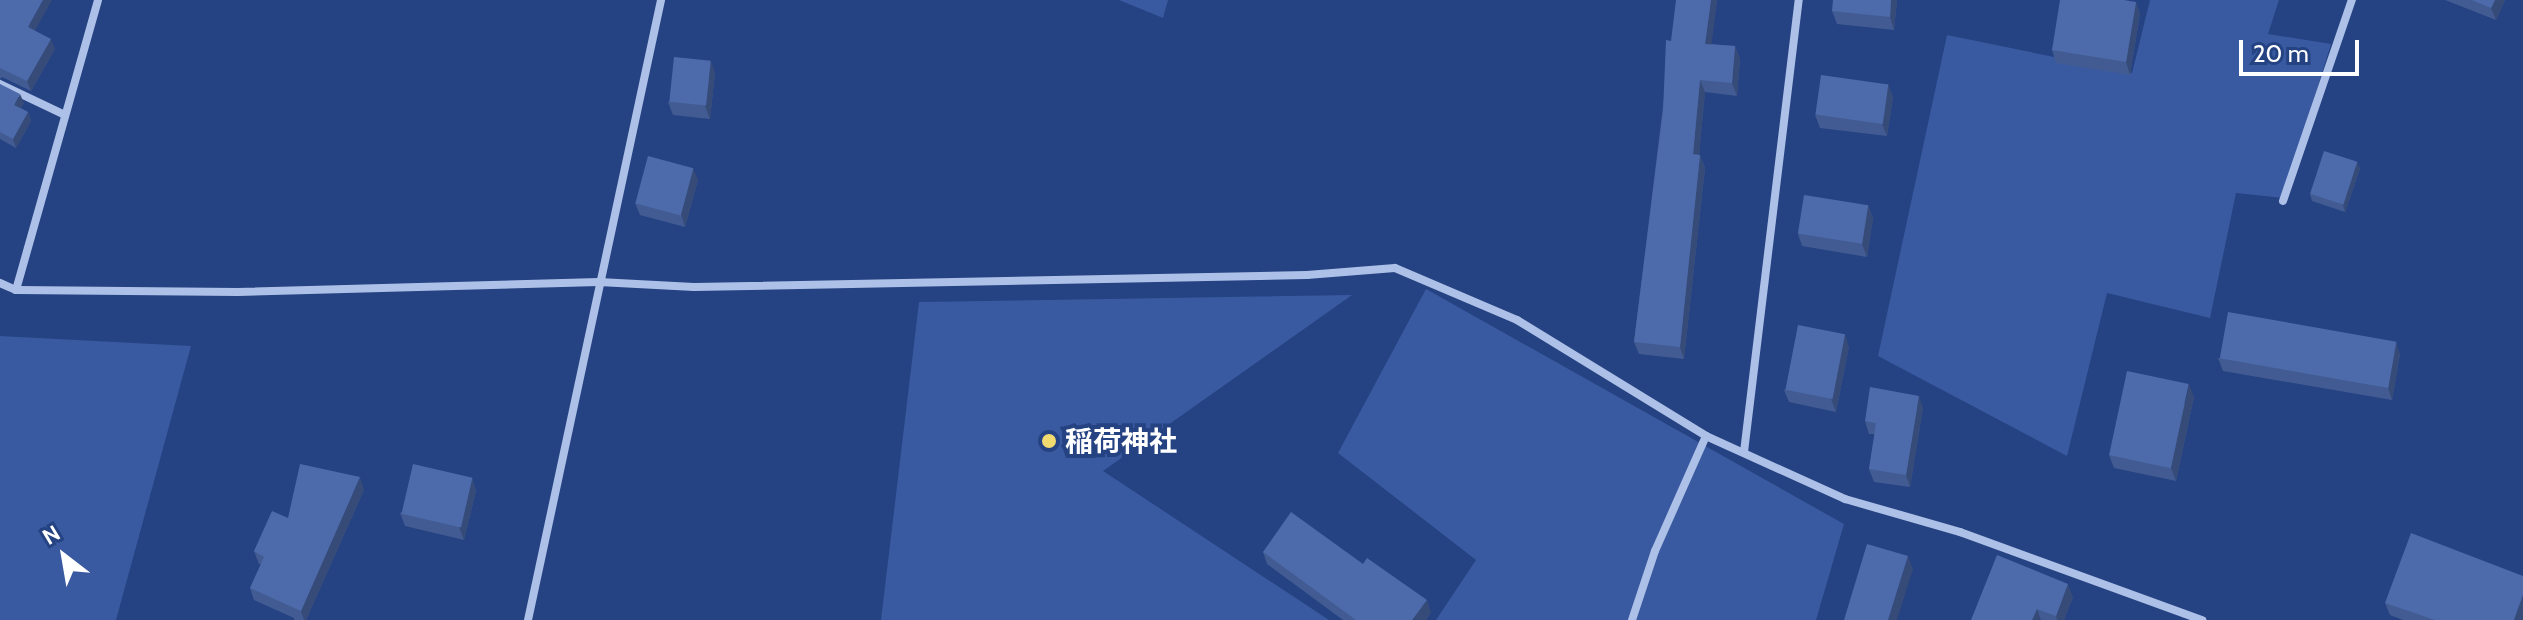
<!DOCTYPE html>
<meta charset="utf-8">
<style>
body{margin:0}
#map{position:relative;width:2523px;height:620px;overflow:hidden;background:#254282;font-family:Cabin,"Noto Sans JP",sans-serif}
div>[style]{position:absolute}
.green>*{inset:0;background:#395aa0}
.street>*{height:8px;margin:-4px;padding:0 4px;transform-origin:4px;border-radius:4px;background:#adc0e7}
.wall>*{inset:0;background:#425c93}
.shaded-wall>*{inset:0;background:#364b78}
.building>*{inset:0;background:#4d6bab;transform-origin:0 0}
.dots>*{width:22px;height:22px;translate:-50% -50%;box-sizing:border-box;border:4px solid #254282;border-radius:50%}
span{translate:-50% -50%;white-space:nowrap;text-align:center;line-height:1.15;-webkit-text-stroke:8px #254282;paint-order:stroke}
.poi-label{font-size:28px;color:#fff;font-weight:700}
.left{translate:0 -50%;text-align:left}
.north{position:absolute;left:24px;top:516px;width:80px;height:80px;-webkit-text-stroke:6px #254282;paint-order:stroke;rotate:329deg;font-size:22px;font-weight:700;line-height:32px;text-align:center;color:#fff}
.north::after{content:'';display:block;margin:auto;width:28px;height:36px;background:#fff;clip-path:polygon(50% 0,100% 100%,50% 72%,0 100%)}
.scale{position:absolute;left:2239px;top:40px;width:120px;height:36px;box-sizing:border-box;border:4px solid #fff;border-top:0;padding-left:10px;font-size:24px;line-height:28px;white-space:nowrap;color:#fff;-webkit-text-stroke:6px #254282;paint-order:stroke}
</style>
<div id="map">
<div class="green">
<div style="clip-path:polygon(1119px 0,1168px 0,1163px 18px)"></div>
<div style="clip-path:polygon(2150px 0,2279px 0,2268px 34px,2331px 44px,2283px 198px,2236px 193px,2210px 318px,2107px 293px,2067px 456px,1878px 356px,1947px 35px,2132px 73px)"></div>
<div style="clip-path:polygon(1426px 289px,1844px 524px,1816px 620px,1436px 620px,1476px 560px,1338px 453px)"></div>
<div style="clip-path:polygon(1352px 295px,1103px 471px,1329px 620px,881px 620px,919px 302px)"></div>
<div style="clip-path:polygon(0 336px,191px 346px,116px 620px,0 620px)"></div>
</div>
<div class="street">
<div style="left:0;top:84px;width:70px;rotate:25.5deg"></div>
<div style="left:2283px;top:201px;width:213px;rotate:-71.1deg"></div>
<div style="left:0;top:283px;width:17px;rotate:24deg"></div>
<div style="left:16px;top:290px;width:222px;rotate:0.5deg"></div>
<div style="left:238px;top:292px;width:361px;rotate:-1.6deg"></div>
<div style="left:599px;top:282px;width:95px;rotate:3deg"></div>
<div style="left:694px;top:287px;width:613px;rotate:-1.12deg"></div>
<div style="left:1307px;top:275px;width:88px;rotate:-4.5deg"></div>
<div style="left:1395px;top:268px;width:133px;rotate:23.1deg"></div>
<div style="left:1517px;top:320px;width:222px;rotate:31.5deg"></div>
<div style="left:1706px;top:436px;width:153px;rotate:24.4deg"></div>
<div style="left:1845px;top:499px;width:120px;rotate:16deg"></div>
<div style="left:1960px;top:532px;width:258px;rotate:20deg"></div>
<div style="left:16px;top:290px;width:301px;rotate:-74.2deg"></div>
<div style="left:1744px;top:452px;width:455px;rotate:-83.1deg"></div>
<div style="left:528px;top:620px;width:634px;rotate:-77.89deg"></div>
<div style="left:1632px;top:620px;width:73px;rotate:-71.6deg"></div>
<div style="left:1655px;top:551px;width:126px;rotate:-66.1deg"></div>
</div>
<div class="wall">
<div style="clip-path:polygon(0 0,55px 49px,31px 91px,2px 77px,0 79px)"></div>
<div style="clip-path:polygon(1717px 0,1711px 44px,1735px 46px,1740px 59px,1737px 96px,1705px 92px,1699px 155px,1700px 155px,1705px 168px,1684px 359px,1639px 354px,1634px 342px,1671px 41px)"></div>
<div style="clip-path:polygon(1897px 0,1894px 30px,1837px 24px,1832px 11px)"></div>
<div style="clip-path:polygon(2445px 0,2505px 0,2496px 20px)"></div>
<div style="clip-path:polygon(2136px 2px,2140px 14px,2130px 75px,2056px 63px,2052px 50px)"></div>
<div style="clip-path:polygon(715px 73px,710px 119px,673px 115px,668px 102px)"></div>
<div style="clip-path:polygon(0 84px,24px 103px,21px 108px,28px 112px,31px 121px,16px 148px,0 139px)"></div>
<div style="clip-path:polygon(1888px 84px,1893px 97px,1887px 136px,1820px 128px,1815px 115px)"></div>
<div style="clip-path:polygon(2357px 162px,2360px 169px,2345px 212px,2312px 201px,2310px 194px)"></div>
<div style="clip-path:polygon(698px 180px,685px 227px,640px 215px,635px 203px)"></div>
<div style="clip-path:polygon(1868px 205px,1873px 218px,1867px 257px,1802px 246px,1798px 234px)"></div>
<div style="clip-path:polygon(1849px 347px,1836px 412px,1789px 402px,1784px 390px)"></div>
<div style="clip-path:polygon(2400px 354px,2392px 400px,2223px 371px,2218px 358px)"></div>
<div style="clip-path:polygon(2194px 397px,2176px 481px,2114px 468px,2109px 455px)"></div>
<div style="clip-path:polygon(1923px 408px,1910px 487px,1874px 482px,1869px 469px,1875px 434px,1869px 434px,1865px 421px)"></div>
<div style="clip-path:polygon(472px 478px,476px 491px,464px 540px,405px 526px,400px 513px)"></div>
<div style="clip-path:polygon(364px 490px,306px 620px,294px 620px,294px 618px,254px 600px,250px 588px,261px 564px,259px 564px,254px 551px,288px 518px)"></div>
<div style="clip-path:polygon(1263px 552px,1363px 564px,1431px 612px,1426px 620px,1343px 620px,1267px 564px)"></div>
<div style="clip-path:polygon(2073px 597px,2064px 620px,1971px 620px)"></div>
<div style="clip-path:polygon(2385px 603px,2523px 620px,2403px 620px,2390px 615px)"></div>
</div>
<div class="shaded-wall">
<div style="clip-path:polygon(43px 0,52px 0,32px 36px,28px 27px)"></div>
<div style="clip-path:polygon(1711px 0,1717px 0,1710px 56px,1705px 44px)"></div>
<div style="clip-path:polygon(1891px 0,1897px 0,1894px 30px,1890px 17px)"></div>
<div style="clip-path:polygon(2495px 0,2505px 0,2496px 20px,2491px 8px)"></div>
<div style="clip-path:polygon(2136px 2px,2140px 14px,2130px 75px,2126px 62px)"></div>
<div style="clip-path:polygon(51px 39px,55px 49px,31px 91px,27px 81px)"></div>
<div style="clip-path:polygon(1735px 46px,1740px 59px,1737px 96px,1732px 83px)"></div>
<div style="clip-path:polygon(711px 61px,715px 73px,710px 119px,705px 106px)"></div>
<div style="clip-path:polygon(1700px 80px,1705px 92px,1698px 167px,1693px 154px)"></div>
<div style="clip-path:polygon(1888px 84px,1893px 97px,1887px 136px,1882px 124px)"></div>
<div style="clip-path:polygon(20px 94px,24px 103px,18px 114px,14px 105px)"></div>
<div style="clip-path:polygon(28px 112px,31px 121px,16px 148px,13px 139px)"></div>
<div style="clip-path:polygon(1700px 155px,1705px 168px,1684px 359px,1680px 347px)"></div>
<div style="clip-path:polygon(2357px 162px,2360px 169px,2345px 212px,2343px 205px)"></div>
<div style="clip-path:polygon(693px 168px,698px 180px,685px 227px,681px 214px)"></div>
<div style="clip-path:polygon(1868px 205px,1873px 218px,1867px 257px,1862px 244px)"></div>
<div style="clip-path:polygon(1845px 334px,1849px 347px,1836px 412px,1831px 399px)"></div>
<div style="clip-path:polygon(2396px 342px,2400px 354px,2392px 400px,2388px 388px)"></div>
<div style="clip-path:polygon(2189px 384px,2194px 397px,2176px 481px,2171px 468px)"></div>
<div style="clip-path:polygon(1919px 396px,1923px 408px,1910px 487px,1906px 475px)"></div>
<div style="clip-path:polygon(360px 477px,364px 490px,306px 620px,304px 620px,301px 611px)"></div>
<div style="clip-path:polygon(472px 478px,476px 491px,464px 540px,459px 527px)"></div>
<div style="clip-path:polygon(1908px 556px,1913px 569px,1897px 620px,1888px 620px)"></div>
<div style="clip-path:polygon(2068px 584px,2073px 597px,2064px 620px,2057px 620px,2056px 616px)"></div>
<div style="clip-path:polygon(2523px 595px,2523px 620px,2514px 620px)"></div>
<div style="clip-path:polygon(1427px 600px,1431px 612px,1426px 620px,1412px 620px)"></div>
<div style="clip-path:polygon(2037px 609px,2041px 620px,2032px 620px)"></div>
</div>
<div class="building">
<div style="clip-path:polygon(0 0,43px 0,28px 27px,51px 39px,27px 81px,0 68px)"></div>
<div style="clip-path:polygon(1676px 0,1711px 0,1705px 44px,1735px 46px,1732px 83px,1700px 80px,1693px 154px,1700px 155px,1680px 347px,1634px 342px,1663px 111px,1666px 40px,1671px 41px)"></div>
<div style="clip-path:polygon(1833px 0,1891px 0,1890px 17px,1832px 11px)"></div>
<div style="clip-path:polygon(2060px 0,2124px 0,2136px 2px,2126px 62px,2052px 50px)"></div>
<div style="clip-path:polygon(2472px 0,2495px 0,2491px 8px)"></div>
<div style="left:674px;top:57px;width:37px;height:45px;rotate:6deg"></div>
<div style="left:1821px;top:75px;width:68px;height:40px;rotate:8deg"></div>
<div style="clip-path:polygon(0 84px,20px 94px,14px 105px,28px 112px,13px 139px,0 132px)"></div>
<div style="left:2324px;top:151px;width:35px;height:45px;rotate:18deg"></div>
<div style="left:648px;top:156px;width:47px;height:49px;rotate:15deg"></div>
<div style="left:1804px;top:195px;width:65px;height:39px;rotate:9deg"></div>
<div style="left:2228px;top:312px;width:171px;height:47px;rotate:10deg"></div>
<div style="left:1798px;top:325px;width:48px;height:66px;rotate:11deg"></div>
<div style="left:2127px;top:371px;width:63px;height:86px;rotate:12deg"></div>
<div style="clip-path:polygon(1870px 387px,1919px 396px,1906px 475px,1869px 469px,1876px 423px,1865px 421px)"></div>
<div style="clip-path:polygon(300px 464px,360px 477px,301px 611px,250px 588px,264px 557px,254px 551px,272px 511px,288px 518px)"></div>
<div style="left:413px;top:464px;width:61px;height:51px;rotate:13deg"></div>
<div style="clip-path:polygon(1291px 512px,1363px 564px,1367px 558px,1427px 600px,1412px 620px,1356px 620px,1263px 552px)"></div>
<div style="clip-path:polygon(2411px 533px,2523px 576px,2523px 595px,2514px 620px,2435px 620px,2385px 603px)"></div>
<div style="clip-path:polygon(1867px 544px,1908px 556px,1888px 620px,1844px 620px)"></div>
<div style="clip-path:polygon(1997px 555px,2068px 584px,2056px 616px,2037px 609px,2032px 620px,1971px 620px)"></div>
</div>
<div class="dots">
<div style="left:1049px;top:441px;background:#f1db71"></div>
</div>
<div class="poi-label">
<span class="left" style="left:1065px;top:441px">稲荷神社</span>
</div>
<div class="north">N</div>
<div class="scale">20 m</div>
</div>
